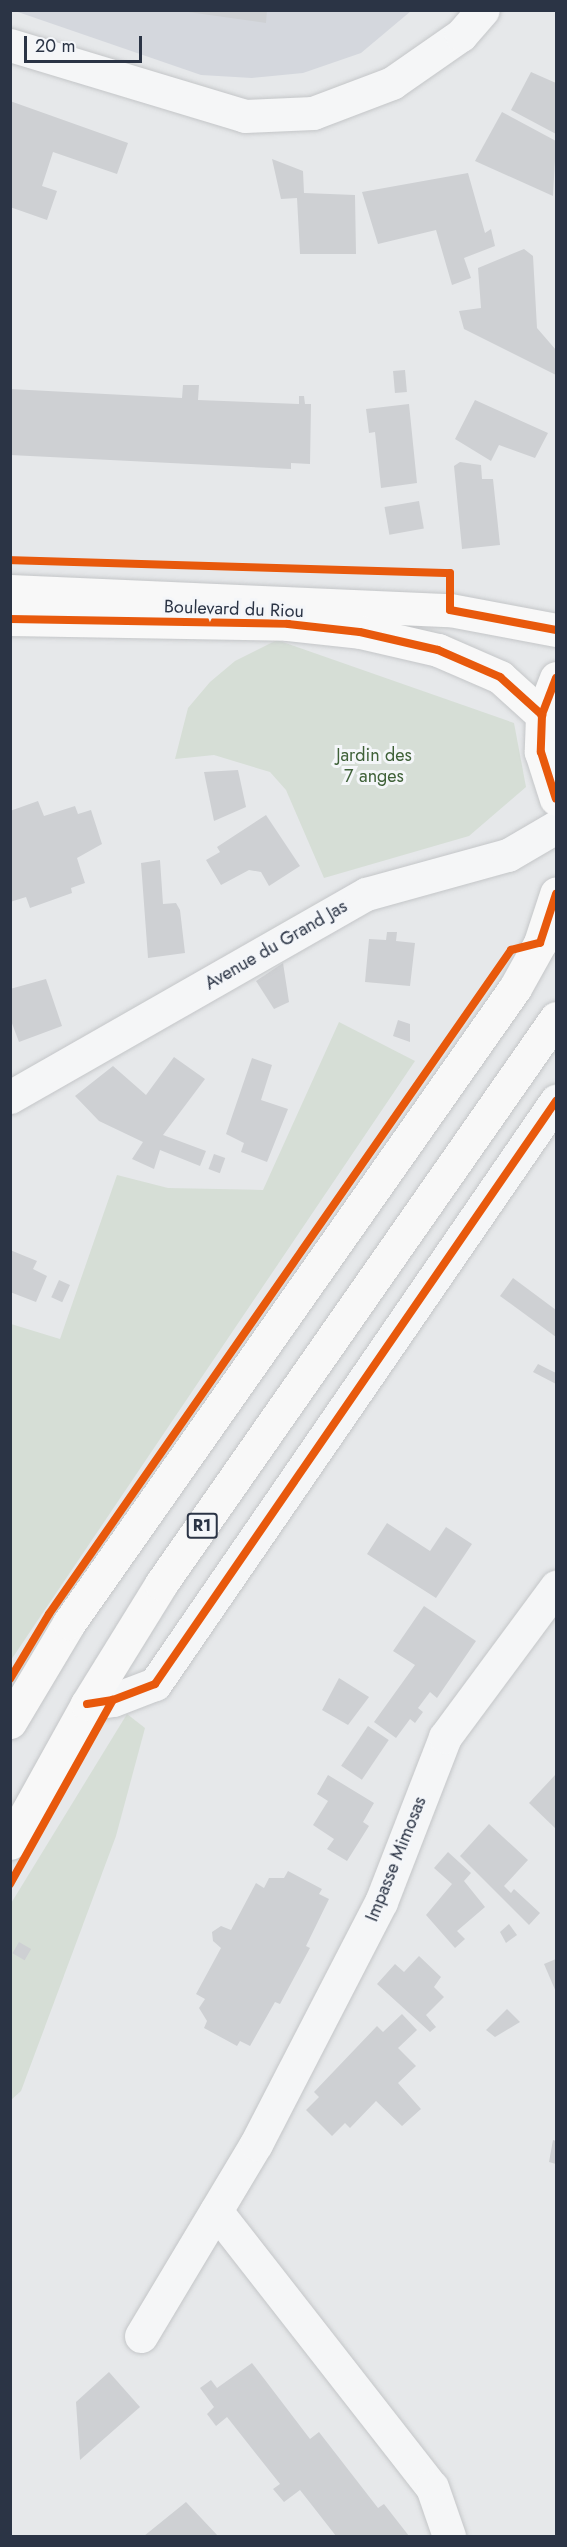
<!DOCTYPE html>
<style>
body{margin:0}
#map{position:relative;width:567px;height:2547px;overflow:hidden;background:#e6e8ea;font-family:Jost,sans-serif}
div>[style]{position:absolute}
.built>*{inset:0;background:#d4d7dd}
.green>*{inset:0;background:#d6ded6}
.building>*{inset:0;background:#ced0d3;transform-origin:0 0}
.roads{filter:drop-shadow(0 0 2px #c4c6c8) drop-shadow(0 0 2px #c4c6c8)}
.minor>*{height:33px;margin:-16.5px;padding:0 16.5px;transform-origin:16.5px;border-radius:16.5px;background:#f5f6f7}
.major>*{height:33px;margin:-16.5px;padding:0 16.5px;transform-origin:16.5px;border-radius:16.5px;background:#f8f8f8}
.highway>*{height:33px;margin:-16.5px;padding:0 16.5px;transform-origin:16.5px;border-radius:16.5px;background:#f8f8f8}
.cycleway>*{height:8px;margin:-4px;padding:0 4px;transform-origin:4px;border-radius:4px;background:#e8590c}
span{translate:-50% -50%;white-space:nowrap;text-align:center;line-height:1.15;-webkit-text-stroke:6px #f4f6f9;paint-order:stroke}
.shield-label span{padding:2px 4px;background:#f4f6f9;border:2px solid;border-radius:4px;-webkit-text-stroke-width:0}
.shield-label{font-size:16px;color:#2b3445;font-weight:700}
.street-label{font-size:18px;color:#2b3445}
.park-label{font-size:18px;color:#3f6138}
.frame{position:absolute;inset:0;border:12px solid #2b3445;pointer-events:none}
.scale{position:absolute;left:24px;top:36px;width:118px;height:27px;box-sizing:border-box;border:3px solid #2b3445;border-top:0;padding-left:8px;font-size:18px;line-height:21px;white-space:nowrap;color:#2b3445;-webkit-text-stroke:4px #f4f6f9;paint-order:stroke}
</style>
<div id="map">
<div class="built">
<div style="clip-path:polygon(15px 11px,411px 11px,361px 53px,303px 73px,252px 78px,201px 75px)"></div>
</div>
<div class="green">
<div style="clip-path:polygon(277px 640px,514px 723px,526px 787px,469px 836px,324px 878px,286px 790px,270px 772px,214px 755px,175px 759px,188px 708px,210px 682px,235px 661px)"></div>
<div style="clip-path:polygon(339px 1022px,415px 1061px,11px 1660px,11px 1324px,60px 1339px,117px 1175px,168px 1188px,263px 1190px)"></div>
<div style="clip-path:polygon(127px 1714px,145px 1728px,116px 1836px,21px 2091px,11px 2100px,10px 1905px)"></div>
</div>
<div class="building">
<div style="clip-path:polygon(174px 10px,267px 10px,266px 23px)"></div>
<div style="clip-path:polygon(531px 72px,556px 83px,556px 134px,511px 110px)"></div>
<div style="clip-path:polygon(10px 101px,128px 143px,117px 174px,53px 152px,42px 186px,57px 191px,47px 220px,10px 207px)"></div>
<div style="clip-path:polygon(502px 112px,556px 141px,553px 196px,475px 161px)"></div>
<div style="clip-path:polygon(272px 159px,303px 171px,304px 193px,355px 195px,356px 254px,300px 254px,297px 198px,281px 199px)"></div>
<div style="clip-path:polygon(468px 173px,485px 233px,491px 229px,495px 246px,464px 258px,471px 278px,452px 285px,436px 230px,378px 244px,362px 192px)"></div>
<div style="clip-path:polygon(524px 249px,533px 256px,537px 328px,556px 350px,556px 375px,464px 329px,459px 311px,481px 308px,478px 268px)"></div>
<div style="left:405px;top:370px;width:22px;height:12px;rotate:85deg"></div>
<div style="clip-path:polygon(183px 385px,199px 385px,198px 400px,299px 404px,299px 396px,304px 396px,305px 404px,311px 404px,310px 464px,291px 463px,291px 469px,10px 455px,10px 389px,182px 398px)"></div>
<div style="clip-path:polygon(475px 400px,548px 433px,535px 458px,499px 445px,491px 461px,455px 439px)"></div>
<div style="clip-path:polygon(409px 404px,417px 483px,381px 488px,375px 432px,369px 433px,366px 409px)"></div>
<div style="clip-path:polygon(460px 462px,481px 465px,482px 479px,493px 479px,500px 545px,462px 549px,454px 466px)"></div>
<div style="left:419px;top:501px;width:28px;height:35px;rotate:80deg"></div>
<div style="clip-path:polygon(238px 770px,246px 807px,214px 821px,204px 772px)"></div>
<div style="clip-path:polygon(38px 801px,44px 816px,75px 806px,78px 814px,91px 810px,102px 844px,77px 858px,85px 883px,71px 888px,72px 893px,30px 908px,26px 897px,10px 902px,10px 811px)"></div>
<div style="clip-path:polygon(266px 815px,300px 866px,269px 886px,261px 872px,249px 870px,221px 885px,206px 860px,220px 852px,217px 847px)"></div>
<div style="clip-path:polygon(160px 860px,163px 904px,176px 903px,180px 910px,185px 953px,148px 958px,141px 863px)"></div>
<div style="clip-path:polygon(387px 932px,397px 932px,396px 941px,415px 943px,410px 986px,365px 982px,369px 939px,386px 940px)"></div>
<div style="clip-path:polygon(283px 963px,289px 1002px,274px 1009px,256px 981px)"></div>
<div style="clip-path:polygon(46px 979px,62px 1026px,19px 1042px,10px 1018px,10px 989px)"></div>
<div style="clip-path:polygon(398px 1020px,410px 1024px,410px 1042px,393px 1036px)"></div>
<div style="clip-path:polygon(174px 1057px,205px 1079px,163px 1135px,206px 1151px,200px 1166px,160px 1150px,154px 1169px,132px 1159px,143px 1142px,99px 1121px,75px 1096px,113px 1066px,146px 1095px)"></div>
<div style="clip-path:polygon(252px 1058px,272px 1065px,261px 1100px,288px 1109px,267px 1162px,241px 1152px,244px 1143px,226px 1134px)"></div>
<div style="left:214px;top:1154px;width:12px;height:16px;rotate:20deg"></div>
<div style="clip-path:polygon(10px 1250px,37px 1261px,33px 1269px,47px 1276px,36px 1302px,10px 1292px)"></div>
<div style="clip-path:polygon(513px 1278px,556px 1310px,556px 1337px,500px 1296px)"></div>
<div style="left:59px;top:1280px;width:12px;height:19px;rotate:24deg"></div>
<div style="clip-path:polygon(538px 1364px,556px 1373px,556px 1384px,533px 1372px)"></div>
<div style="clip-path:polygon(387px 1523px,430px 1551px,446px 1527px,472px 1544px,436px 1598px,367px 1554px)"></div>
<div style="clip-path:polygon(424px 1606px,476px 1641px,437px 1698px,430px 1692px,418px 1708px,423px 1712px,415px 1723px,410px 1719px,396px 1738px,374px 1722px,415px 1665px,393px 1651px)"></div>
<div style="clip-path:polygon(339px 1678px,369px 1697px,348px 1725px,322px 1710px)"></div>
<div style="left:368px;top:1726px;width:25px;height:48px;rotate:34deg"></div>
<div style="clip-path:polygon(556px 1774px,556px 1829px,529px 1803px)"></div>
<div style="clip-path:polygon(328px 1775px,374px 1803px,363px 1822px,369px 1826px,347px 1861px,327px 1849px,334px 1839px,313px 1825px,328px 1801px,317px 1794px)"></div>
<div style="clip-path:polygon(489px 1824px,528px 1860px,504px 1886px,511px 1893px,514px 1889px,540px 1913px,529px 1925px,460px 1856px)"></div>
<div style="clip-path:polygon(448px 1852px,471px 1873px,464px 1881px,485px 1907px,457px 1931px,465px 1939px,455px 1948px,426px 1915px,452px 1884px,434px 1868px)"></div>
<div style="clip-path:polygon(288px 1871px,322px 1889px,319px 1894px,329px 1899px,306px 1946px,310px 1948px,280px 2004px,275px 2002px,250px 2046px,240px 2041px,237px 2046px,204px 2028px,207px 2021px,199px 2008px,205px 1999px,196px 1994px,221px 1948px,213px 1941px,212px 1932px,221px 1926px,231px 1930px,256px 1883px,264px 1888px,269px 1878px,284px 1878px)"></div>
<div style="clip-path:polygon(509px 1924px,517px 1935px,506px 1943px,500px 1932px)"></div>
<div style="left:19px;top:1942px;width:14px;height:13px;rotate:30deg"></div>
<div style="clip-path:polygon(419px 1956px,441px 1977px,434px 1987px,444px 1997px,426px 2015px,436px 2027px,430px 2032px,377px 1984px,395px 1964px,404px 1972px)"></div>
<div style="clip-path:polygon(556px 1959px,556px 1992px,544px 1964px)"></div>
<div style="clip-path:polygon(507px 2009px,520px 2022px,495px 2037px,486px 2030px)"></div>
<div style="clip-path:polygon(402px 2014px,417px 2030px,398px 2048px,416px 2066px,398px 2083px,421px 2109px,402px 2126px,376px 2101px,350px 2128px,345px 2123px,332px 2136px,306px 2110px,319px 2097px,314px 2092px,377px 2026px,383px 2032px)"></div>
<div style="clip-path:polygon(553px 2140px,556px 2141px,556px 2164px,549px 2162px)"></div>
<div style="clip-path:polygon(252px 2363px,310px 2439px,319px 2432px,378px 2508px,384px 2504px,409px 2536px,336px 2536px,300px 2490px,284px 2502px,273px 2489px,280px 2484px,227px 2417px,216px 2426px,207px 2414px,214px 2407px,200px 2388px,211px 2380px,217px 2388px)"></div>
<div style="clip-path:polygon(109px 2372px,140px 2407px,80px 2460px,76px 2402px)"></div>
<div style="clip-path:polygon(186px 2502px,218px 2536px,144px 2536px)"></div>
</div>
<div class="roads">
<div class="minor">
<div style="left:10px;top:45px;width:245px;rotate:16.8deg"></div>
<div style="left:245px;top:116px;width:68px;rotate:-2.5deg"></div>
<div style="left:313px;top:113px;width:85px;rotate:-20.8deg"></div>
<div style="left:392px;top:83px;width:84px;rotate:-34.8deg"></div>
<div style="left:461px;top:35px;width:33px;rotate:-49deg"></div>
<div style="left:10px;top:1097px;width:410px;rotate:-29.7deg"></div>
<div style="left:366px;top:894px;width:147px;rotate:-15.4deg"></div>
<div style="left:508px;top:855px;width:56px;rotate:-30.3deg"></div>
<div style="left:87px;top:1704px;width:26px;rotate:-9deg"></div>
<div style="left:113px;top:1700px;width:45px;rotate:-20.9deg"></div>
<div style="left:155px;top:1684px;width:708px;rotate:-55.48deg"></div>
<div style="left:216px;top:2211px;width:350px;rotate:52deg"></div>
<div style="left:432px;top:2487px;width:52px;rotate:70.9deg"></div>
<div style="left:141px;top:2336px;width:224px;rotate:-59.1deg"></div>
<div style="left:256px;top:2144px;width:272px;rotate:-62.7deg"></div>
<div style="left:381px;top:1902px;width:177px;rotate:-68.8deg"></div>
<div style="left:445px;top:1737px;width:187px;rotate:-53.5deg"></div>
</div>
<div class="major">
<div style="left:10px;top:591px;width:440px;rotate:2.5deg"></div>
<div style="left:450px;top:610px;width:108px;rotate:10.7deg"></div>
<div style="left:10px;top:619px;width:278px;rotate:1deg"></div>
<div style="left:288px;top:624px;width:72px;rotate:6.3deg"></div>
<div style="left:360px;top:632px;width:80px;rotate:13deg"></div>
<div style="left:438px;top:650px;width:68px;rotate:23.5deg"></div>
<div style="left:500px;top:677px;width:57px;rotate:42.1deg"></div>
</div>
<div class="highway">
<div style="left:556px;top:678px;width:40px;rotate:111deg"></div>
<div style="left:542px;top:715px;width:37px;rotate:92deg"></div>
<div style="left:541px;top:752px;width:49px;rotate:72.3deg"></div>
<div style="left:10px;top:1722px;width:115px;rotate:-59.2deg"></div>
<div style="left:69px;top:1623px;width:776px;rotate:-54.92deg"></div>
<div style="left:515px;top:988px;width:51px;rotate:-60.9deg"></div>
<div style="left:540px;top:943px;width:52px;rotate:-71.9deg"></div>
<div style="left:10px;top:1843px;width:159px;rotate:-61deg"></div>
<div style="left:87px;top:1704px;width:141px;rotate:-58.3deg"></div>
<div style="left:161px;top:1584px;width:690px;rotate:-55.09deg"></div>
</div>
</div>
<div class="cycleway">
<div style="left:10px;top:560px;width:440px;rotate:1.7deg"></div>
<div style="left:450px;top:573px;width:37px;rotate:90deg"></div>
<div style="left:450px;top:610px;width:108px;rotate:10.7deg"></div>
<div style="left:10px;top:619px;width:278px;rotate:1deg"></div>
<div style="left:288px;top:624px;width:72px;rotate:6.3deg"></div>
<div style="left:360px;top:632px;width:80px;rotate:13deg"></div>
<div style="left:438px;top:650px;width:68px;rotate:23.5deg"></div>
<div style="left:500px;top:677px;width:57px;rotate:42.1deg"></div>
<div style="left:556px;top:678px;width:40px;rotate:111deg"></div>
<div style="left:542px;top:715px;width:37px;rotate:92deg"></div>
<div style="left:541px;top:752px;width:49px;rotate:72.3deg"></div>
<div style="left:10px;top:1679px;width:76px;rotate:-59deg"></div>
<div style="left:49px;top:1614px;width:809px;rotate:-55.17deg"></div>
<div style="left:511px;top:950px;width:30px;rotate:-14deg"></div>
<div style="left:540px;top:943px;width:52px;rotate:-71.9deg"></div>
<div style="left:87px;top:1704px;width:26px;rotate:-9deg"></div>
<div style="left:113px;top:1700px;width:45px;rotate:-20.9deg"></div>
<div style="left:155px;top:1684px;width:708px;rotate:-55.48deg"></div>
<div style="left:10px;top:1884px;width:211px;rotate:-60.8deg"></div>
</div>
<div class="shield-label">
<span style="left:202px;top:1526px">R1</span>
</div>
<div class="street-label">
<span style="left:234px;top:609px;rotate:2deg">Boulevard du Riou</span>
<span style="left:276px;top:945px;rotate:-30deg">Avenue du Grand Jas</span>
<span style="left:396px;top:1859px;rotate:-68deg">Impasse Mimosas</span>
</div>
<div class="park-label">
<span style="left:374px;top:766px">Jardin des<br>7 anges</span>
</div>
<div class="frame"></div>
<div class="scale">20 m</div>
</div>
